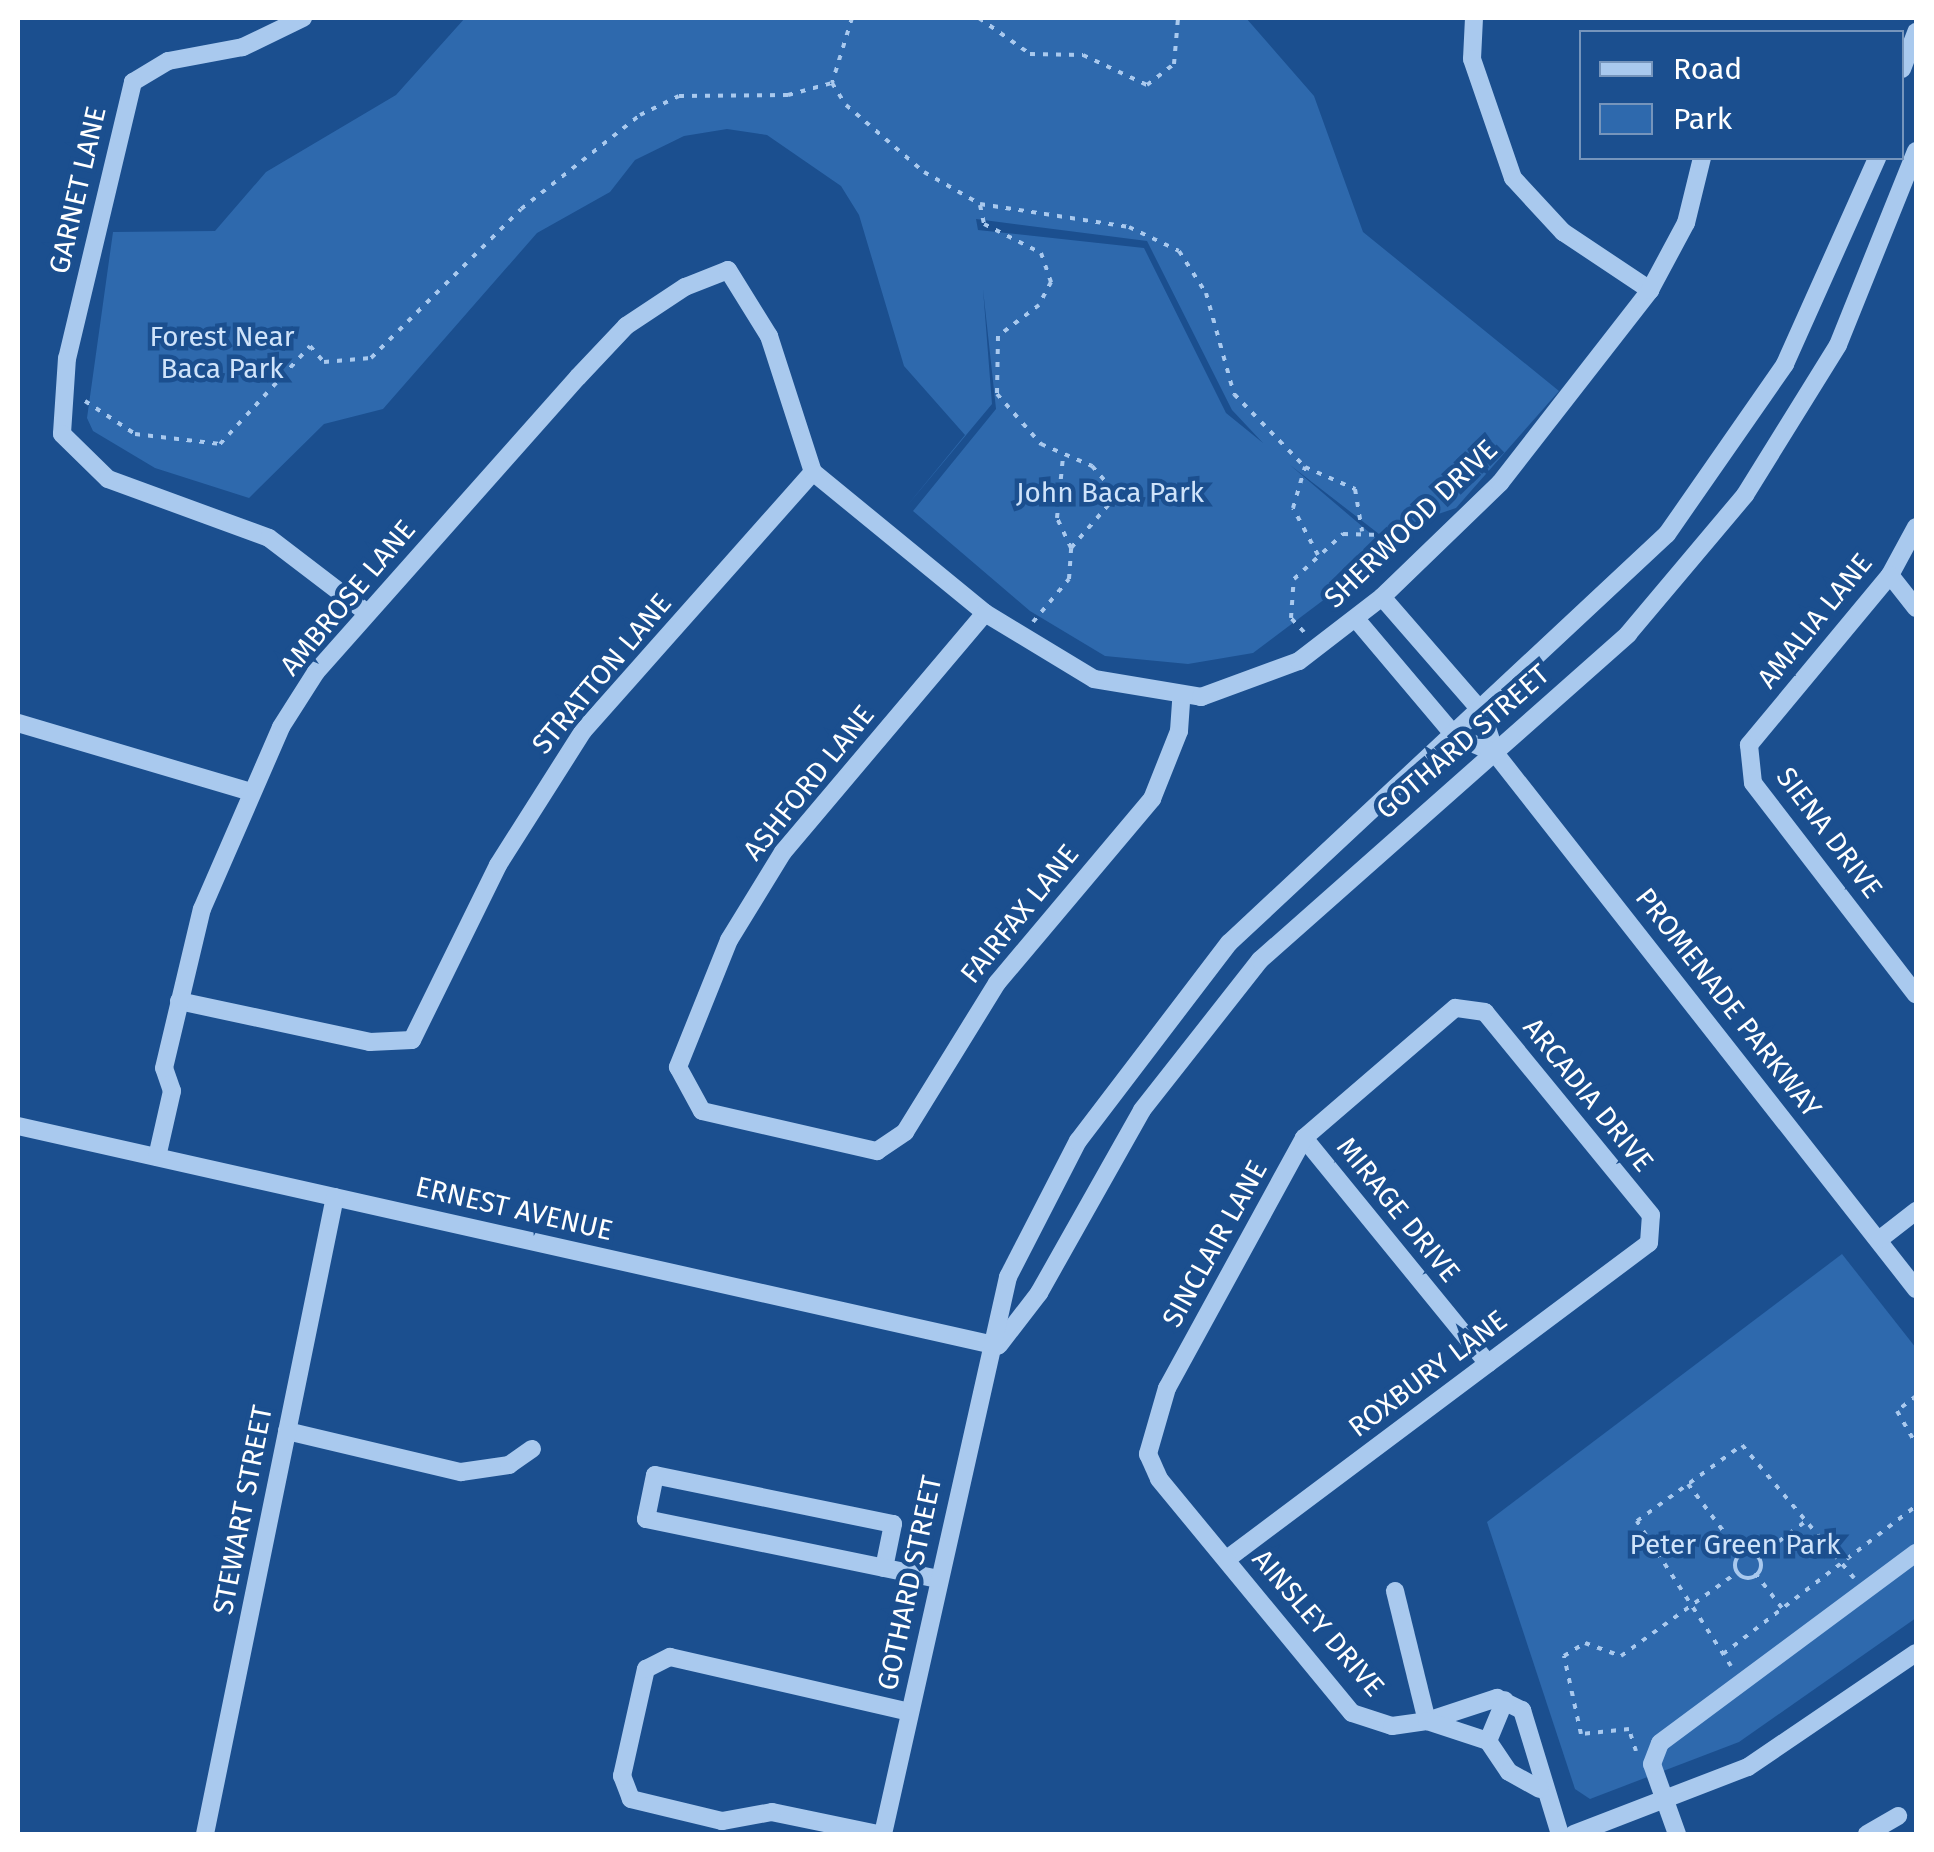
<!DOCTYPE html>
<style>
body{margin:0}
#map{position:relative;width:1934px;height:1852px;overflow:hidden;background:#1b4f8f;font-family:"Fira Sans",sans-serif}
div>[style]{position:absolute}
.green>*{inset:0;background:#2e69ad}
.path>*{height:4px;margin-top:-2px;transform-origin:0;background:repeating-linear-gradient(90deg,#a9c9ee 0 5px,transparent 0 13px)}
.path>.ring{margin:-2px;padding:0;box-sizing:content-box;background:none;border:4px solid #a9c9ee;border-radius:50%}
.minor>*{height:18px;margin:-9px;padding:0 9px;transform-origin:9px;border-radius:9px;background:#a9c9ee}
span{translate:-50% -50%;white-space:nowrap;text-align:center;line-height:1.15;-webkit-text-stroke:9px #1b4f8f;paint-order:stroke}
.street-label{font-size:28px;color:#fff}
.park-label{font-size:28px;color:#cfe3fa}
.frame{position:absolute;inset:0;border:20px solid #fff;pointer-events:none}
.legend{position:absolute;left:1579px;top:30px;width:325px;height:130px;box-sizing:border-box;background:#1b4f8f;border:2px solid #7695bc;margin:0;padding:12px 18px;list-style:none;font-size:30px;color:#fff}
.legend li{display:flex;align-items:center;gap:20px;height:50px}
.legend b{width:50px;border:2px solid #7695bc}
</style>
<div id="map">
<div class="green">
<div style="clip-path:polygon(evenodd,465px 18px,1246px 18px,1314px 96px,1363px 232px,1559px 391px,1456px 508px,1379px 534px,1290px 465px,1390px 550px,1253px 653px,1188px 664px,1105px 656px,1030px 611px,913px 511px,996px 409px,983px 289px,992px 404px,906px 507px,965px 435px,904px 366px,859px 215px,841px 186px,767px 135px,727px 129px,684px 136px,635px 160px,610px 192px,537px 233px,383px 409px,324px 424px,249px 498px,155px 468px,93px 431px,87px 418px,113px 232px,215px 231px,266px 172px,396px 95px,465px 18px,976px 219px,1147px 241px,1232px 410px,1263px 443px,1226px 413px,1144px 248px,978px 230px,976px 219px)"></div>
<div style="clip-path:polygon(1842px 1254px,1916px 1348px,1916px 1618px,1739px 1742px,1590px 1799px,1575px 1789px,1487px 1522px)"></div>
</div>
<div class="path">
<div style="left:852px;top:18px;width:68px;rotate:107.1deg"></div>
<div style="left:832px;top:83px;width:26px;rotate:58deg"></div>
<div style="left:846px;top:105px;width:103px;rotate:40.7deg"></div>
<div style="left:924px;top:172px;width:64px;rotate:29.7deg"></div>
<div style="left:980px;top:204px;width:151px;rotate:8.8deg"></div>
<div style="left:1129px;top:227px;width:55px;rotate:25.6deg"></div>
<div style="left:1179px;top:251px;width:50px;rotate:57.3deg"></div>
<div style="left:1206px;top:293px;width:105px;rotate:74.5deg"></div>
<div style="left:1234px;top:394px;width:102px;rotate:45.8deg"></div>
<div style="left:979px;top:18px;width:62px;rotate:35.2deg"></div>
<div style="left:1030px;top:54px;width:53px;rotate:1.1deg"></div>
<div style="left:1083px;top:55px;width:71px;rotate:25.1deg"></div>
<div style="left:1147px;top:85px;width:34px;rotate:-38deg"></div>
<div style="left:1174px;top:64px;width:46px;rotate:-85deg"></div>
<div style="left:980px;top:205px;width:19px;rotate:78deg"></div>
<div style="left:984px;top:224px;width:64px;rotate:27deg"></div>
<div style="left:1041px;top:253px;width:31px;rotate:71deg"></div>
<div style="left:1051px;top:282px;width:26px;rotate:118deg"></div>
<div style="left:1039px;top:305px;width:51px;rotate:142.9deg"></div>
<div style="left:998px;top:336px;width:58px;rotate:91deg"></div>
<div style="left:997px;top:394px;width:67px;rotate:48.7deg"></div>
<div style="left:1041px;top:444px;width:56px;rotate:23.3deg"></div>
<div style="left:1092px;top:466px;width:38px;rotate:49deg"></div>
<div style="left:1117px;top:495px;width:70px;rotate:131deg"></div>
<div style="left:85px;top:401px;width:60px;rotate:33.4deg"></div>
<div style="left:135px;top:434px;width:86px;rotate:6.7deg"></div>
<div style="left:220px;top:444px;width:133px;rotate:-47.4deg"></div>
<div style="left:310px;top:346px;width:21px;rotate:49deg"></div>
<div style="left:324px;top:362px;width:47px;rotate:-4.9deg"></div>
<div style="left:371px;top:358px;width:211px;rotate:-44.8deg"></div>
<div style="left:521px;top:209px;width:152px;rotate:-38.3deg"></div>
<div style="left:640px;top:115px;width:43px;rotate:-26deg"></div>
<div style="left:679px;top:96px;width:109px;rotate:-0.5deg"></div>
<div style="left:788px;top:95px;width:46px;rotate:-15.3deg"></div>
<div style="left:1318px;top:555px;width:53px;rotate:-118deg"></div>
<div style="left:1293px;top:508px;width:43px;rotate:-73.7deg"></div>
<div style="left:1305px;top:467px;width:55px;rotate:23.7deg"></div>
<div style="left:1355px;top:489px;width:43px;rotate:80.5deg"></div>
<div style="left:1033px;top:622px;width:56px;rotate:-50.1deg"></div>
<div style="left:1069px;top:579px;width:31px;rotate:-86deg"></div>
<div style="left:1071px;top:548px;width:33px;rotate:-115deg"></div>
<div style="left:1057px;top:518px;width:61px;rotate:-84.4deg"></div>
<div style="left:1304px;top:632px;width:19px;rotate:-133deg"></div>
<div style="left:1291px;top:618px;width:39px;rotate:-86deg"></div>
<div style="left:1294px;top:579px;width:67px;rotate:-42.6deg"></div>
<div style="left:1343px;top:534px;width:41px;rotate:1.4deg"></div>
<div style="left:1384px;top:535px;width:23px;rotate:47deg"></div>
<div style="left:1916px;top:1396px;width:24px;rotate:142deg"></div>
<div style="left:1897px;top:1411px;width:38px;rotate:60deg"></div>
<div style="left:1688px;top:1484px;width:90px;rotate:53.1deg"></div>
<div class="ring" style="left:1735px;top:1552px;width:22px;height:22px"></div>
<div style="left:1758px;top:1557px;width:60px;rotate:-36.9deg"></div>
<div style="left:1755px;top:1573px;width:44px;rotate:52.4deg"></div>
<div style="left:1723px;top:1654px;width:243px;rotate:-37.5deg"></div>
<div style="left:1731px;top:1666px;width:173px;rotate:-123deg"></div>
<div style="left:1637px;top:1521px;width:130px;rotate:-35.9deg"></div>
<div style="left:1742px;top:1445px;width:174px;rotate:49.9deg"></div>
<div style="left:1636px;top:1751px;width:23px;rotate:-108deg"></div>
<div style="left:1629px;top:1729px;width:48px;rotate:174.1deg"></div>
<div style="left:1581px;top:1734px;width:80px;rotate:-102.3deg"></div>
<div style="left:1564px;top:1656px;width:25px;rotate:-32deg"></div>
<div style="left:1585px;top:1643px;width:38px;rotate:20deg"></div>
<div style="left:1621px;top:1656px;width:144px;rotate:-35.7deg"></div>
</div>
<div class="minor">
<div style="left:303px;top:18px;width:67px;rotate:154.2deg"></div>
<div style="left:243px;top:47px;width:76px;rotate:169.4deg"></div>
<div style="left:168px;top:61px;width:41px;rotate:149deg"></div>
<div style="left:133px;top:82px;width:284px;rotate:103.4deg"></div>
<div style="left:67px;top:358px;width:76px;rotate:93.8deg"></div>
<div style="left:62px;top:434px;width:64px;rotate:44.4deg"></div>
<div style="left:108px;top:479px;width:171px;rotate:20.1deg"></div>
<div style="left:269px;top:538px;width:123px;rotate:37.4deg"></div>
<div style="left:1474px;top:18px;width:41px;rotate:92.8deg"></div>
<div style="left:1472px;top:59px;width:126px;rotate:71deg"></div>
<div style="left:1513px;top:178px;width:74px;rotate:47.2deg"></div>
<div style="left:1563px;top:232px;width:105px;rotate:33.7deg"></div>
<div style="left:1902px;top:69px;width:40px;rotate:-69deg"></div>
<div style="left:1916px;top:527px;width:55px;rotate:118.4deg"></div>
<div style="left:1890px;top:575px;width:221px;rotate:129.7deg"></div>
<div style="left:1749px;top:745px;width:38px;rotate:84deg"></div>
<div style="left:1753px;top:783px;width:267px;rotate:52.4deg"></div>
<div style="left:1890px;top:575px;width:42px;rotate:51.8deg"></div>
<div style="left:1382px;top:597px;width:152px;rotate:49deg"></div>
<div style="left:1482px;top:712px;width:43px;rotate:72.4deg"></div>
<div style="left:1495px;top:753px;width:682px;rotate:51.85deg"></div>
<div style="left:985px;top:613px;width:313px;rotate:130.2deg"></div>
<div style="left:783px;top:852px;width:103px;rotate:121.5deg"></div>
<div style="left:729px;top:940px;width:137px;rotate:111.9deg"></div>
<div style="left:678px;top:1067px;width:50px;rotate:61.4deg"></div>
<div style="left:702px;top:1111px;width:180px;rotate:12.9deg"></div>
<div style="left:877px;top:1151px;width:34px;rotate:-34deg"></div>
<div style="left:905px;top:1132px;width:175px;rotate:-58.3deg"></div>
<div style="left:997px;top:983px;width:241px;rotate:-49.9deg"></div>
<div style="left:1152px;top:799px;width:73px;rotate:-68.3deg"></div>
<div style="left:1179px;top:731px;width:32px;rotate:-86deg"></div>
<div style="left:1356px;top:619px;width:153px;rotate:49.8deg"></div>
<div style="left:1455px;top:736px;width:43px;rotate:23deg"></div>
<div style="left:18px;top:723px;width:240px;rotate:16.5deg"></div>
<div style="left:179px;top:1001px;width:195px;rotate:12.1deg"></div>
<div style="left:370px;top:1042px;width:42px;rotate:-2.7deg"></div>
<div style="left:412px;top:1040px;width:195px;rotate:-63.8deg"></div>
<div style="left:498px;top:865px;width:159px;rotate:-57.6deg"></div>
<div style="left:583px;top:731px;width:346px;rotate:-48.4deg"></div>
<div style="left:18px;top:1126px;width:1004px;rotate:12.65deg"></div>
<div style="left:1304px;top:1138px;width:291px;rotate:50.8deg"></div>
<div style="left:157px;top:1157px;width:68px;rotate:-77.2deg"></div>
<div style="left:172px;top:1091px;width:24px;rotate:-109deg"></div>
<div style="left:164px;top:1068px;width:163px;rotate:-76.6deg"></div>
<div style="left:202px;top:909px;width:198px;rotate:-66.5deg"></div>
<div style="left:281px;top:727px;width:65px;rotate:-57.5deg"></div>
<div style="left:316px;top:672px;width:395px;rotate:-48.4deg"></div>
<div style="left:578px;top:377px;width:70px;rotate:-46.7deg"></div>
<div style="left:626px;top:326px;width:71px;rotate:-33.5deg"></div>
<div style="left:685px;top:287px;width:46px;rotate:-21.6deg"></div>
<div style="left:728px;top:270px;width:78px;rotate:58.2deg"></div>
<div style="left:769px;top:336px;width:143px;rotate:72.1deg"></div>
<div style="left:813px;top:472px;width:222px;rotate:39.3deg"></div>
<div style="left:985px;top:613px;width:127px;rotate:31.2deg"></div>
<div style="left:1094px;top:679px;width:109px;rotate:9.5deg"></div>
<div style="left:1201px;top:697px;width:104px;rotate:-20.2deg"></div>
<div style="left:1299px;top:661px;width:105px;rotate:-37.6deg"></div>
<div style="left:1382px;top:597px;width:164px;rotate:-44deg"></div>
<div style="left:1500px;top:483px;width:244px;rotate:-52.1deg"></div>
<div style="left:1650px;top:290px;width:76px;rotate:-61.8deg"></div>
<div style="left:1686px;top:223px;width:67px;rotate:-76.2deg"></div>
<div style="left:1880px;top:1239px;width:46px;rotate:-37.9deg"></div>
<div style="left:999px;top:1345px;width:66px;rotate:-52.4deg"></div>
<div style="left:1039px;top:1293px;width:210px;rotate:-60.6deg"></div>
<div style="left:1142px;top:1110px;width:191px;rotate:-51.8deg"></div>
<div style="left:1260px;top:960px;width:492px;rotate:-41.5deg"></div>
<div style="left:1628px;top:634px;width:182px;rotate:-49.9deg"></div>
<div style="left:1745px;top:495px;width:176px;rotate:-58.2deg"></div>
<div style="left:1838px;top:345px;width:209px;rotate:-68.1deg"></div>
<div style="left:287px;top:1431px;width:179px;rotate:13.3deg"></div>
<div style="left:461px;top:1472px;width:49px;rotate:-8.3deg"></div>
<div style="left:509px;top:1465px;width:28px;rotate:-35deg"></div>
<div style="left:1227px;top:1559px;width:527px;rotate:-36.83deg"></div>
<div style="left:1649px;top:1243px;width:28px;rotate:-86deg"></div>
<div style="left:1651px;top:1215px;width:262px;rotate:-129.3deg"></div>
<div style="left:1485px;top:1012px;width:30px;rotate:-172deg"></div>
<div style="left:1455px;top:1008px;width:199px;rotate:139.3deg"></div>
<div style="left:1304px;top:1138px;width:285px;rotate:118.7deg"></div>
<div style="left:1167px;top:1388px;width:69px;rotate:106.1deg"></div>
<div style="left:1148px;top:1454px;width:27px;rotate:66deg"></div>
<div style="left:1159px;top:1479px;width:303px;rotate:50.5deg"></div>
<div style="left:1352px;top:1713px;width:42px;rotate:18deg"></div>
<div style="left:1392px;top:1726px;width:35px;rotate:-8deg"></div>
<div style="left:884px;top:1568px;width:45px;rotate:-78.4deg"></div>
<div style="left:893px;top:1524px;width:243px;rotate:-168.4deg"></div>
<div style="left:655px;top:1475px;width:45px;rotate:101.6deg"></div>
<div style="left:646px;top:1519px;width:299px;rotate:11.6deg"></div>
<div style="left:1395px;top:1591px;width:134px;rotate:76.2deg"></div>
<div style="left:1427px;top:1721px;width:74px;rotate:-18.2deg"></div>
<div style="left:1497px;top:1698px;width:28px;rotate:26deg"></div>
<div style="left:1522px;top:1710px;width:130px;rotate:73deg"></div>
<div style="left:1427px;top:1721px;width:64px;rotate:18.2deg"></div>
<div style="left:1488px;top:1741px;width:37px;rotate:56deg"></div>
<div style="left:1509px;top:1772px;width:35px;rotate:29deg"></div>
<div style="left:1488px;top:1741px;width:44px;rotate:-67.5deg"></div>
<div style="left:205px;top:1834px;width:650px;rotate:-78.47deg"></div>
<div style="left:878px;top:1834px;width:108px;rotate:-168.3deg"></div>
<div style="left:772px;top:1812px;width:51px;rotate:169.8deg"></div>
<div style="left:722px;top:1821px;width:94px;rotate:-166.4deg"></div>
<div style="left:631px;top:1799px;width:25px;rotate:-111deg"></div>
<div style="left:622px;top:1776px;width:110px;rotate:-77.4deg"></div>
<div style="left:646px;top:1669px;width:27px;rotate:-27deg"></div>
<div style="left:670px;top:1657px;width:246px;rotate:12.9deg"></div>
<div style="left:883px;top:1834px;width:571px;rotate:-77.35deg"></div>
<div style="left:1008px;top:1277px;width:153px;rotate:-62.8deg"></div>
<div style="left:1078px;top:1141px;width:249px;rotate:-52.7deg"></div>
<div style="left:1229px;top:943px;width:599px;rotate:-43.04deg"></div>
<div style="left:1667px;top:534px;width:207px;rotate:-55.2deg"></div>
<div style="left:1785px;top:364px;width:226px;rotate:-65.9deg"></div>
<div style="left:1574px;top:1834px;width:186px;rotate:-21.1deg"></div>
<div style="left:1748px;top:1767px;width:203px;rotate:-34.2deg"></div>
<div style="left:1677px;top:1834px;width:74px;rotate:-109.7deg"></div>
<div style="left:1652px;top:1764px;width:22px;rotate:-69deg"></div>
<div style="left:1660px;top:1743px;width:319px;rotate:-36.6deg"></div>
<div style="left:1867px;top:1834px;width:36px;rotate:-30deg"></div>
</div>
<div class="street-label">
<span style="left:78px;top:190px;rotate:-77deg">GARNET LANE</span>
<span style="left:1411px;top:524px;rotate:-44deg">SHERWOOD DRIVE</span>
<span style="left:348px;top:598px;rotate:-50deg">AMBROSE LANE</span>
<span style="left:1815px;top:621px;rotate:-51deg">AMALIA LANE</span>
<span style="left:602px;top:674px;rotate:-50deg">STRATTON LANE</span>
<span style="left:1463px;top:742px;rotate:-41deg">GOTHARD STREET</span>
<span style="left:809px;top:783px;rotate:-51deg">ASHFORD LANE</span>
<span style="left:1829px;top:833px;rotate:53deg">SIENA DRIVE</span>
<span style="left:1020px;top:914px;rotate:-51deg">FAIRFAX LANE</span>
<span style="left:1728px;top:1003px;rotate:52deg">PROMENADE PARKWAY</span>
<span style="left:1588px;top:1095px;rotate:51deg">ARCADIA DRIVE</span>
<span style="left:514px;top:1209px;rotate:13deg">ERNEST AVENUE</span>
<span style="left:1398px;top:1210px;rotate:51deg">MIRAGE DRIVE</span>
<span style="left:1215px;top:1244px;rotate:-61deg">SINCLAIR LANE</span>
<span style="left:1428px;top:1374px;rotate:-37deg">ROXBURY LANE</span>
<span style="left:243px;top:1510px;rotate:-79deg">STEWART STREET</span>
<span style="left:910px;top:1583px;rotate:-78deg">GOTHARD STREET</span>
<span style="left:1318px;top:1623px;rotate:49deg">AINSLEY DRIVE</span>
</div>
<div class="park-label">
<span style="left:222px;top:353px">Forest Near<br>Baca Park</span>
<span style="left:1110px;top:493px">John Baca Park</span>
<span style="left:1735px;top:1545px">Peter Green Park</span>
</div>
<div class="frame"></div>
<ul class="legend">
<li><b style="height:12px;background:#a9c9ee"></b>Road</li>
<li><b style="height:28px;background:#2e69ad"></b>Park</li>
</ul>
</div>
